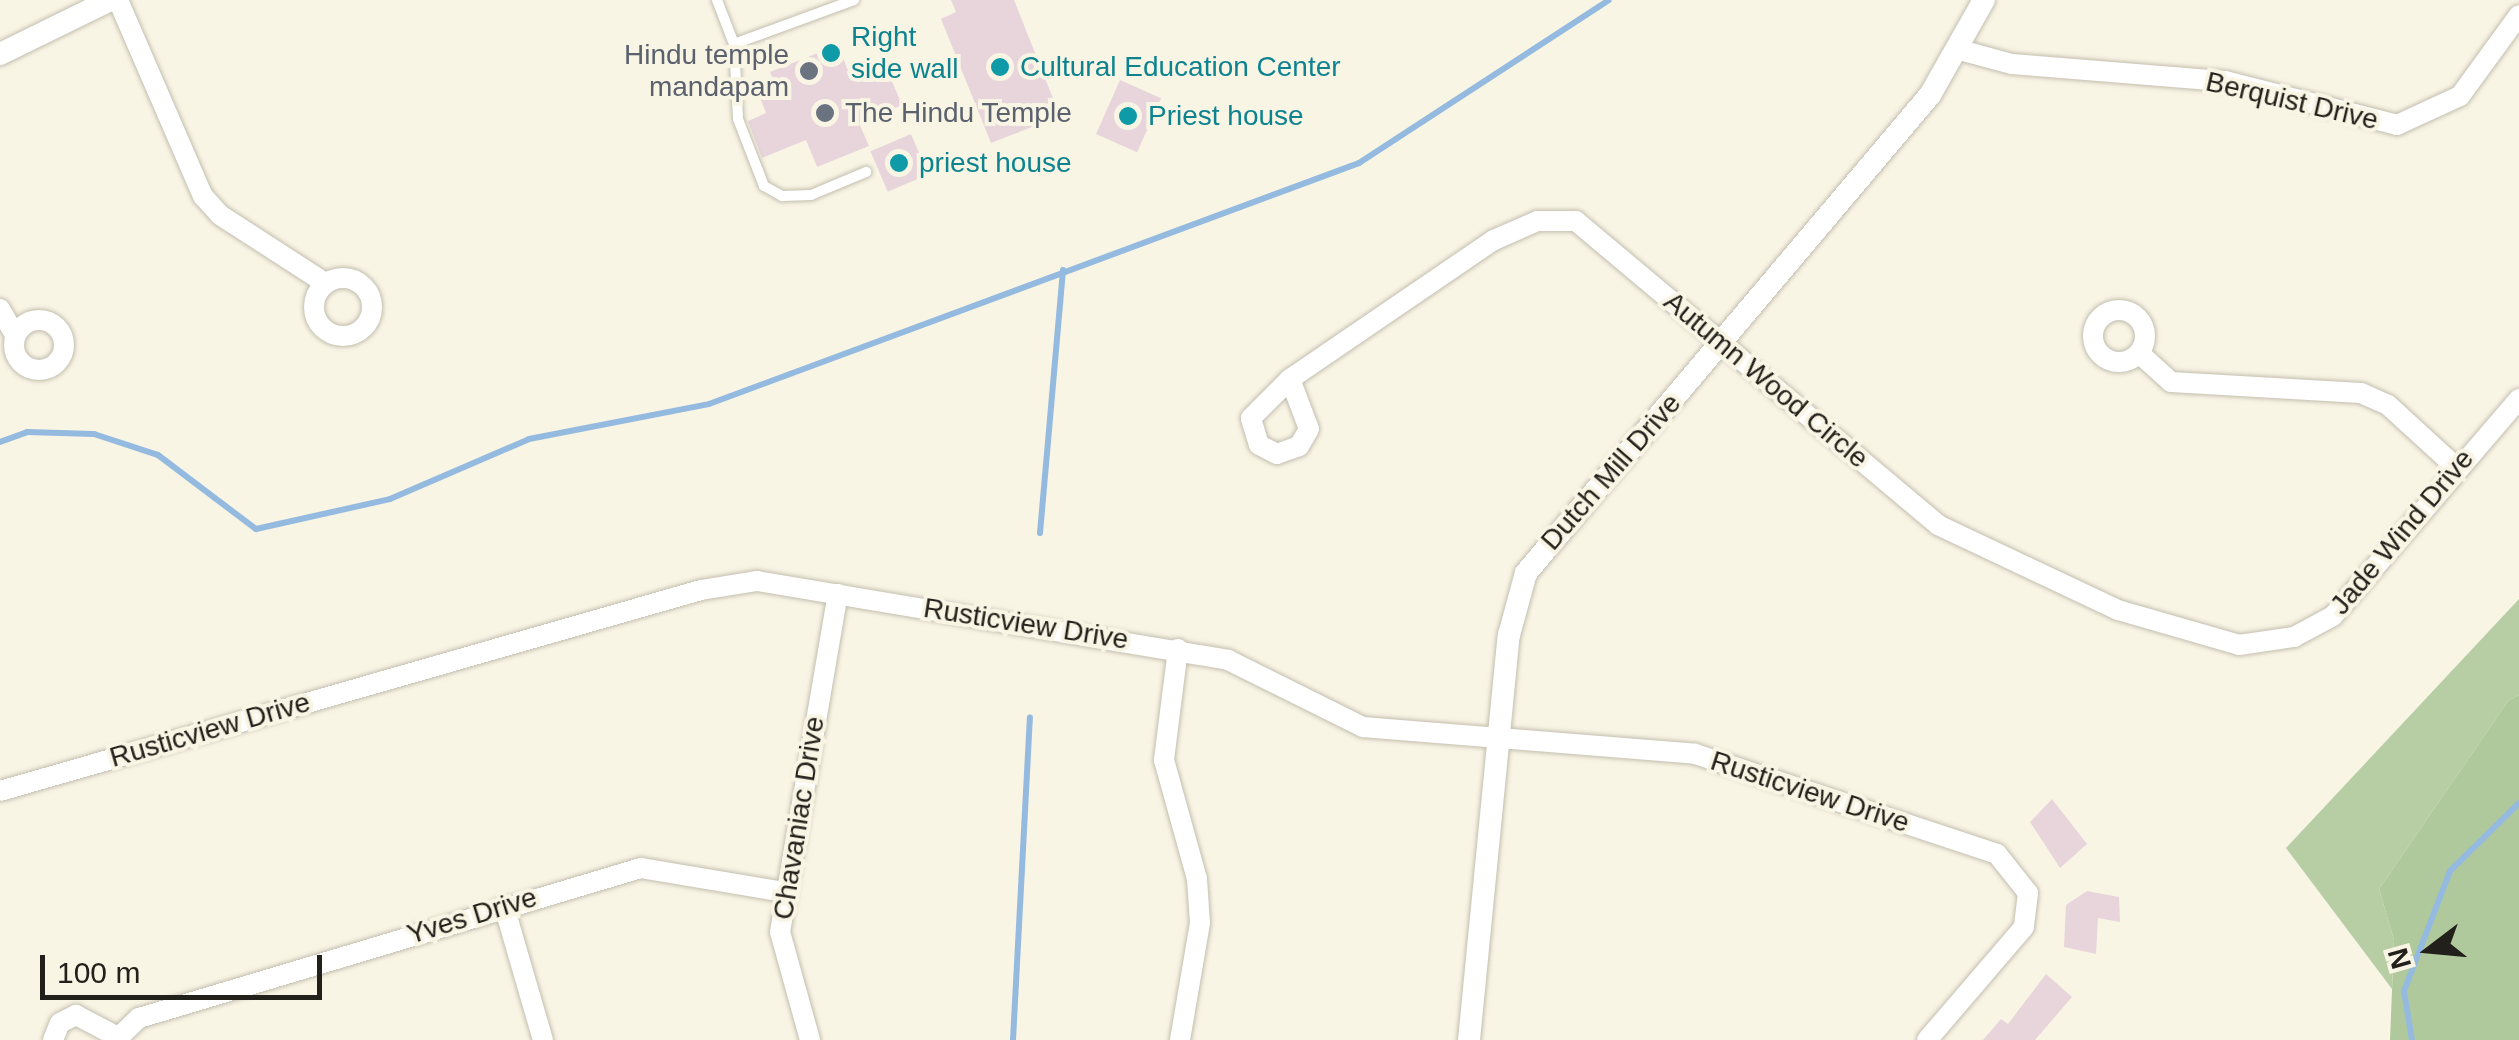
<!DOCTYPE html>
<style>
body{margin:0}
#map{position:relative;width:2519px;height:1040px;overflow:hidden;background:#f9f5e5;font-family:Arial,sans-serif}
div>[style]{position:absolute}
.green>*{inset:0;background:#b7cea5}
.forest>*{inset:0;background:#b0c99c}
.stream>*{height:6px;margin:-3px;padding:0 3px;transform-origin:3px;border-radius:3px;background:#94badf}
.building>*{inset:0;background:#e8d5db;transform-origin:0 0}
.roads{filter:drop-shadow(0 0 2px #c3beaf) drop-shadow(0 0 2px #c3beaf)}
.service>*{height:10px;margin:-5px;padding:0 5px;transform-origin:5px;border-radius:5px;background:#fff}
.minor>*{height:20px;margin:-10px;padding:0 10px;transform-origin:10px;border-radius:10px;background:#fff}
.minor>.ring{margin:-10px;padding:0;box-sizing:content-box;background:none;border:20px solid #fff;border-radius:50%}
.tertiary>*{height:22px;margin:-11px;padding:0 11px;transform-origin:11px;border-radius:11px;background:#fff}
.dots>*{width:28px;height:28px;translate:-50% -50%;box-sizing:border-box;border:5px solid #f9f5e5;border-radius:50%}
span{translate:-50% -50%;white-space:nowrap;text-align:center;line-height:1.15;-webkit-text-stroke:8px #f9f5e5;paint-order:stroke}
.culture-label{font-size:28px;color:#0d838f}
.left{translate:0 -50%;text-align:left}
.worship-label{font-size:28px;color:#5b616d}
.right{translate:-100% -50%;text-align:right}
.street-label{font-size:28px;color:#22201a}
.north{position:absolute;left:2379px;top:900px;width:100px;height:100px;-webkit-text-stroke:8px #f9f5e5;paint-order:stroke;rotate:254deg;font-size:28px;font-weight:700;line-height:40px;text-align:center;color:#22201a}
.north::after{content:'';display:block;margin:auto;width:35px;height:45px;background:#22201a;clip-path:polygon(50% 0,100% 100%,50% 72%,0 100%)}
.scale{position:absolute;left:40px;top:955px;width:282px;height:45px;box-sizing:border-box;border:5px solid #22201a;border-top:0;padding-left:12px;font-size:30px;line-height:35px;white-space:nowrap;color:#22201a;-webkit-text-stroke:8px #f9f5e5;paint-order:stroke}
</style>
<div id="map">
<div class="green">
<div style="clip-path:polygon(2519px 599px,2519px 695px,2508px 701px,2379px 889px,2394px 940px,2392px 989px,2286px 848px)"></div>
</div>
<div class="forest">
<div style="clip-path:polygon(2519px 695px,2519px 1040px,2390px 1040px,2394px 940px,2379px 889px,2508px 701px)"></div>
</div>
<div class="stream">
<div style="left:0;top:442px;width:29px;rotate:-20deg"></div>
<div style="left:27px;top:432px;width:67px;rotate:1.7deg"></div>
<div style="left:94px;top:434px;width:67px;rotate:18.2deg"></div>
<div style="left:158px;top:455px;width:123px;rotate:37.1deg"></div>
<div style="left:256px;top:529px;width:137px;rotate:-12.6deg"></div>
<div style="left:390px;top:499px;width:151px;rotate:-23.3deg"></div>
<div style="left:529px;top:439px;width:183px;rotate:-11deg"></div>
<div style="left:709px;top:404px;width:693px;rotate:-20.34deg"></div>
<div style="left:1359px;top:163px;width:298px;rotate:-33.1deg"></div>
<div style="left:1040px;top:533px;width:264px;rotate:-85deg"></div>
<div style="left:1013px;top:1040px;width:323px;rotate:-87deg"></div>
<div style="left:2412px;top:1040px;width:50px;rotate:-99.3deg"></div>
<div style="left:2404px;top:991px;width:129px;rotate:-69deg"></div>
<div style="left:2450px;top:871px;width:97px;rotate:-44.6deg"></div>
</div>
<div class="building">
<div style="clip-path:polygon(951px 0,1014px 0,1060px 116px,991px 143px,941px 19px,956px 12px)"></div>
<div style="clip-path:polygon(838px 45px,852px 81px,886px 67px,902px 105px,859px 123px,869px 146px,817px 167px,806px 140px,762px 158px,748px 121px,766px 113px,759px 95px,777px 88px,770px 72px)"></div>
<div style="left:1120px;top:80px;width:45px;height:59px;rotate:24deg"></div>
<div style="left:911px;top:134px;width:44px;height:44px;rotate:67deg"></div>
<div style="clip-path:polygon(2052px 799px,2087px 844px,2060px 868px,2030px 822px)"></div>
<div style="clip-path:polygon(2087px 891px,2119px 897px,2120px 922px,2098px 918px,2096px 954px,2064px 947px,2066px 905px)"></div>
<div style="clip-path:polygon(2046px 974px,2072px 997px,2035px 1040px,1983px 1040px,2001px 1019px,2008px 1024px)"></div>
</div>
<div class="roads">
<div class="service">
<div style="left:717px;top:0;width:47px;rotate:68.9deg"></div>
<div style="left:734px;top:44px;width:128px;rotate:-20.1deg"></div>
<div style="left:734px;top:44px;width:75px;rotate:86.9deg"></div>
<div style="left:738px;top:119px;width:72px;rotate:68.8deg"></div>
<div style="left:764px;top:186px;width:21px;rotate:29deg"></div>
<div style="left:782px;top:196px;width:29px;rotate:-2deg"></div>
<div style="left:811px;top:195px;width:60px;rotate:-22.7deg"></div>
</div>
<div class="minor">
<div style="left:118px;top:0;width:214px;rotate:66.6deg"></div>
<div style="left:203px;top:196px;width:25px;rotate:48deg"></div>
<div style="left:220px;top:215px;width:125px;rotate:32.9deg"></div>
<div style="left:1960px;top:50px;width:54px;rotate:15.1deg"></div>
<div style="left:2012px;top:64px;width:214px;rotate:4.6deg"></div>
<div style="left:2225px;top:81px;width:178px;rotate:14.3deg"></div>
<div style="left:2397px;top:125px;width:69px;rotate:-24.7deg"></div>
<div style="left:2460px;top:96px;width:100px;rotate:-53.9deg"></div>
<div class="ring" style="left:314px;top:278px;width:38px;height:38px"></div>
<div style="left:0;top:309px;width:30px;rotate:60deg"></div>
<div class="ring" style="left:2093px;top:310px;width:32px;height:32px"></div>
<div class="ring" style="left:14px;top:320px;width:30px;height:30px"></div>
<div style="left:2139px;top:353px;width:43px;rotate:42.2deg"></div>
<div style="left:2171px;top:382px;width:190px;rotate:3.3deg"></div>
<div style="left:2361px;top:393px;width:30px;rotate:24deg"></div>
<div style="left:2388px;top:405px;width:92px;rotate:42.4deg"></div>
<div style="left:1290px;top:379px;width:247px;rotate:-34.3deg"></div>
<div style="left:1494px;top:240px;width:47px;rotate:-23.8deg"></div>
<div style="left:1537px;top:221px;width:39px"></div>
<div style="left:1576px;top:221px;width:473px;rotate:40deg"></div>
<div style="left:1938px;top:525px;width:199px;rotate:25.3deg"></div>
<div style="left:2118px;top:610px;width:126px;rotate:16.1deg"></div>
<div style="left:2239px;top:645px;width:56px;rotate:-8.3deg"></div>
<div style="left:2294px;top:637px;width:44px;rotate:-28.3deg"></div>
<div style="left:2333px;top:616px;width:286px;rotate:-49.4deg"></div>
<div style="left:1290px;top:379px;width:53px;rotate:69.2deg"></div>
<div style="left:1309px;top:429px;width:20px;rotate:120deg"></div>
<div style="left:1299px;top:446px;width:23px;rotate:160deg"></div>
<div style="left:1277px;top:454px;width:20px;rotate:-153deg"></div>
<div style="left:1259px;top:445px;width:28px;rotate:-107deg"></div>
<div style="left:1251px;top:418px;width:55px;rotate:-45deg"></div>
<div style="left:1178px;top:649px;width:112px;rotate:97.2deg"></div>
<div style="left:1164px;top:760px;width:123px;rotate:74.5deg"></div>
<div style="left:1197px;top:879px;width:44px;rotate:86.1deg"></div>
<div style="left:1200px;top:923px;width:119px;rotate:99.7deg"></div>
<div style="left:0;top:791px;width:729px;rotate:-16deg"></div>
<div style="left:701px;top:590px;width:57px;rotate:-9.1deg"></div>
<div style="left:757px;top:581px;width:478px;rotate:9.5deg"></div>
<div style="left:1228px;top:660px;width:151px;rotate:26.4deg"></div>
<div style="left:1363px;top:727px;width:333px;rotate:4.6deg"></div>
<div style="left:1695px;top:754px;width:318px;rotate:18.3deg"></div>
<div style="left:1997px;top:854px;width:50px;rotate:51.5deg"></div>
<div style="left:2028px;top:893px;width:34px;rotate:97deg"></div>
<div style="left:2024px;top:927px;width:149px;rotate:130.6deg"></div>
<div style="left:504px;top:906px;width:140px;rotate:73.8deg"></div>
<div style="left:53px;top:1040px;width:18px;rotate:-68deg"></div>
<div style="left:60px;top:1023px;width:18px;rotate:-27deg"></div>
<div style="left:76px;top:1015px;width:47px;rotate:27.6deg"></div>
<div style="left:116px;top:1040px;width:32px;rotate:-44deg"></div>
<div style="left:139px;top:1018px;width:524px;rotate:-16.64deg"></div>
<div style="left:641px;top:868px;width:145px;rotate:9.5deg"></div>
<div style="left:810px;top:1040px;width:112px;rotate:-105.5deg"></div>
<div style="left:780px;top:932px;width:343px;rotate:-80.3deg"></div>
</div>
<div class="tertiary">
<div style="left:0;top:54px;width:123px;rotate:-26.1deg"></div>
<div style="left:1469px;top:1040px;width:407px;rotate:-84.4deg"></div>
<div style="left:1509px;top:635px;width:64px;rotate:-74.7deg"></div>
<div style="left:1526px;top:573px;width:626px;rotate:-49.8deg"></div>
<div style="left:1930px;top:95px;width:109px;rotate:-60.4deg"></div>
</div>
</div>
<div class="dots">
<div style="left:831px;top:53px;background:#0f9aa8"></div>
<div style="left:1000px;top:67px;background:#0f9aa8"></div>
<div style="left:809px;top:71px;background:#6b7280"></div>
<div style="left:825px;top:113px;background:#6b7280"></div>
<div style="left:1128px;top:116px;background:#0f9aa8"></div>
<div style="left:899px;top:163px;background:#0f9aa8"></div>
</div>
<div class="culture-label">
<span class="left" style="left:851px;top:53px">Right<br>side wall</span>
<span class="left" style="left:1020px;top:67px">Cultural Education Center</span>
<span class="left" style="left:1148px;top:116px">Priest house</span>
<span class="left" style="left:919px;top:163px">priest house</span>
</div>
<div class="worship-label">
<span class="right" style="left:789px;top:71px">Hindu temple<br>mandapam</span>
<span class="left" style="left:845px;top:113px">The Hindu Temple</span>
</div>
<div class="street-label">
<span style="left:2292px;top:101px;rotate:13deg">Berquist Drive</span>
<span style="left:1766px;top:380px;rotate:40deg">Autumn Wood Circle</span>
<span style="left:1611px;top:472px;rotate:-49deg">Dutch Mill Drive</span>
<span style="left:2402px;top:532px;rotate:-50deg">Jade Wind Drive</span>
<span style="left:1026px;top:624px;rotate:9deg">Rusticview Drive</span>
<span style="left:210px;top:730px;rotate:-16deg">Rusticview Drive</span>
<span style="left:1810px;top:792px;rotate:18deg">Rusticview Drive</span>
<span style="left:799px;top:818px;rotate:-81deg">Chavaniac Drive</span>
<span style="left:472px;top:916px;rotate:-17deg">Yves Drive</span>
</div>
<div class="north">N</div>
<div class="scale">100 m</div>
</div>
